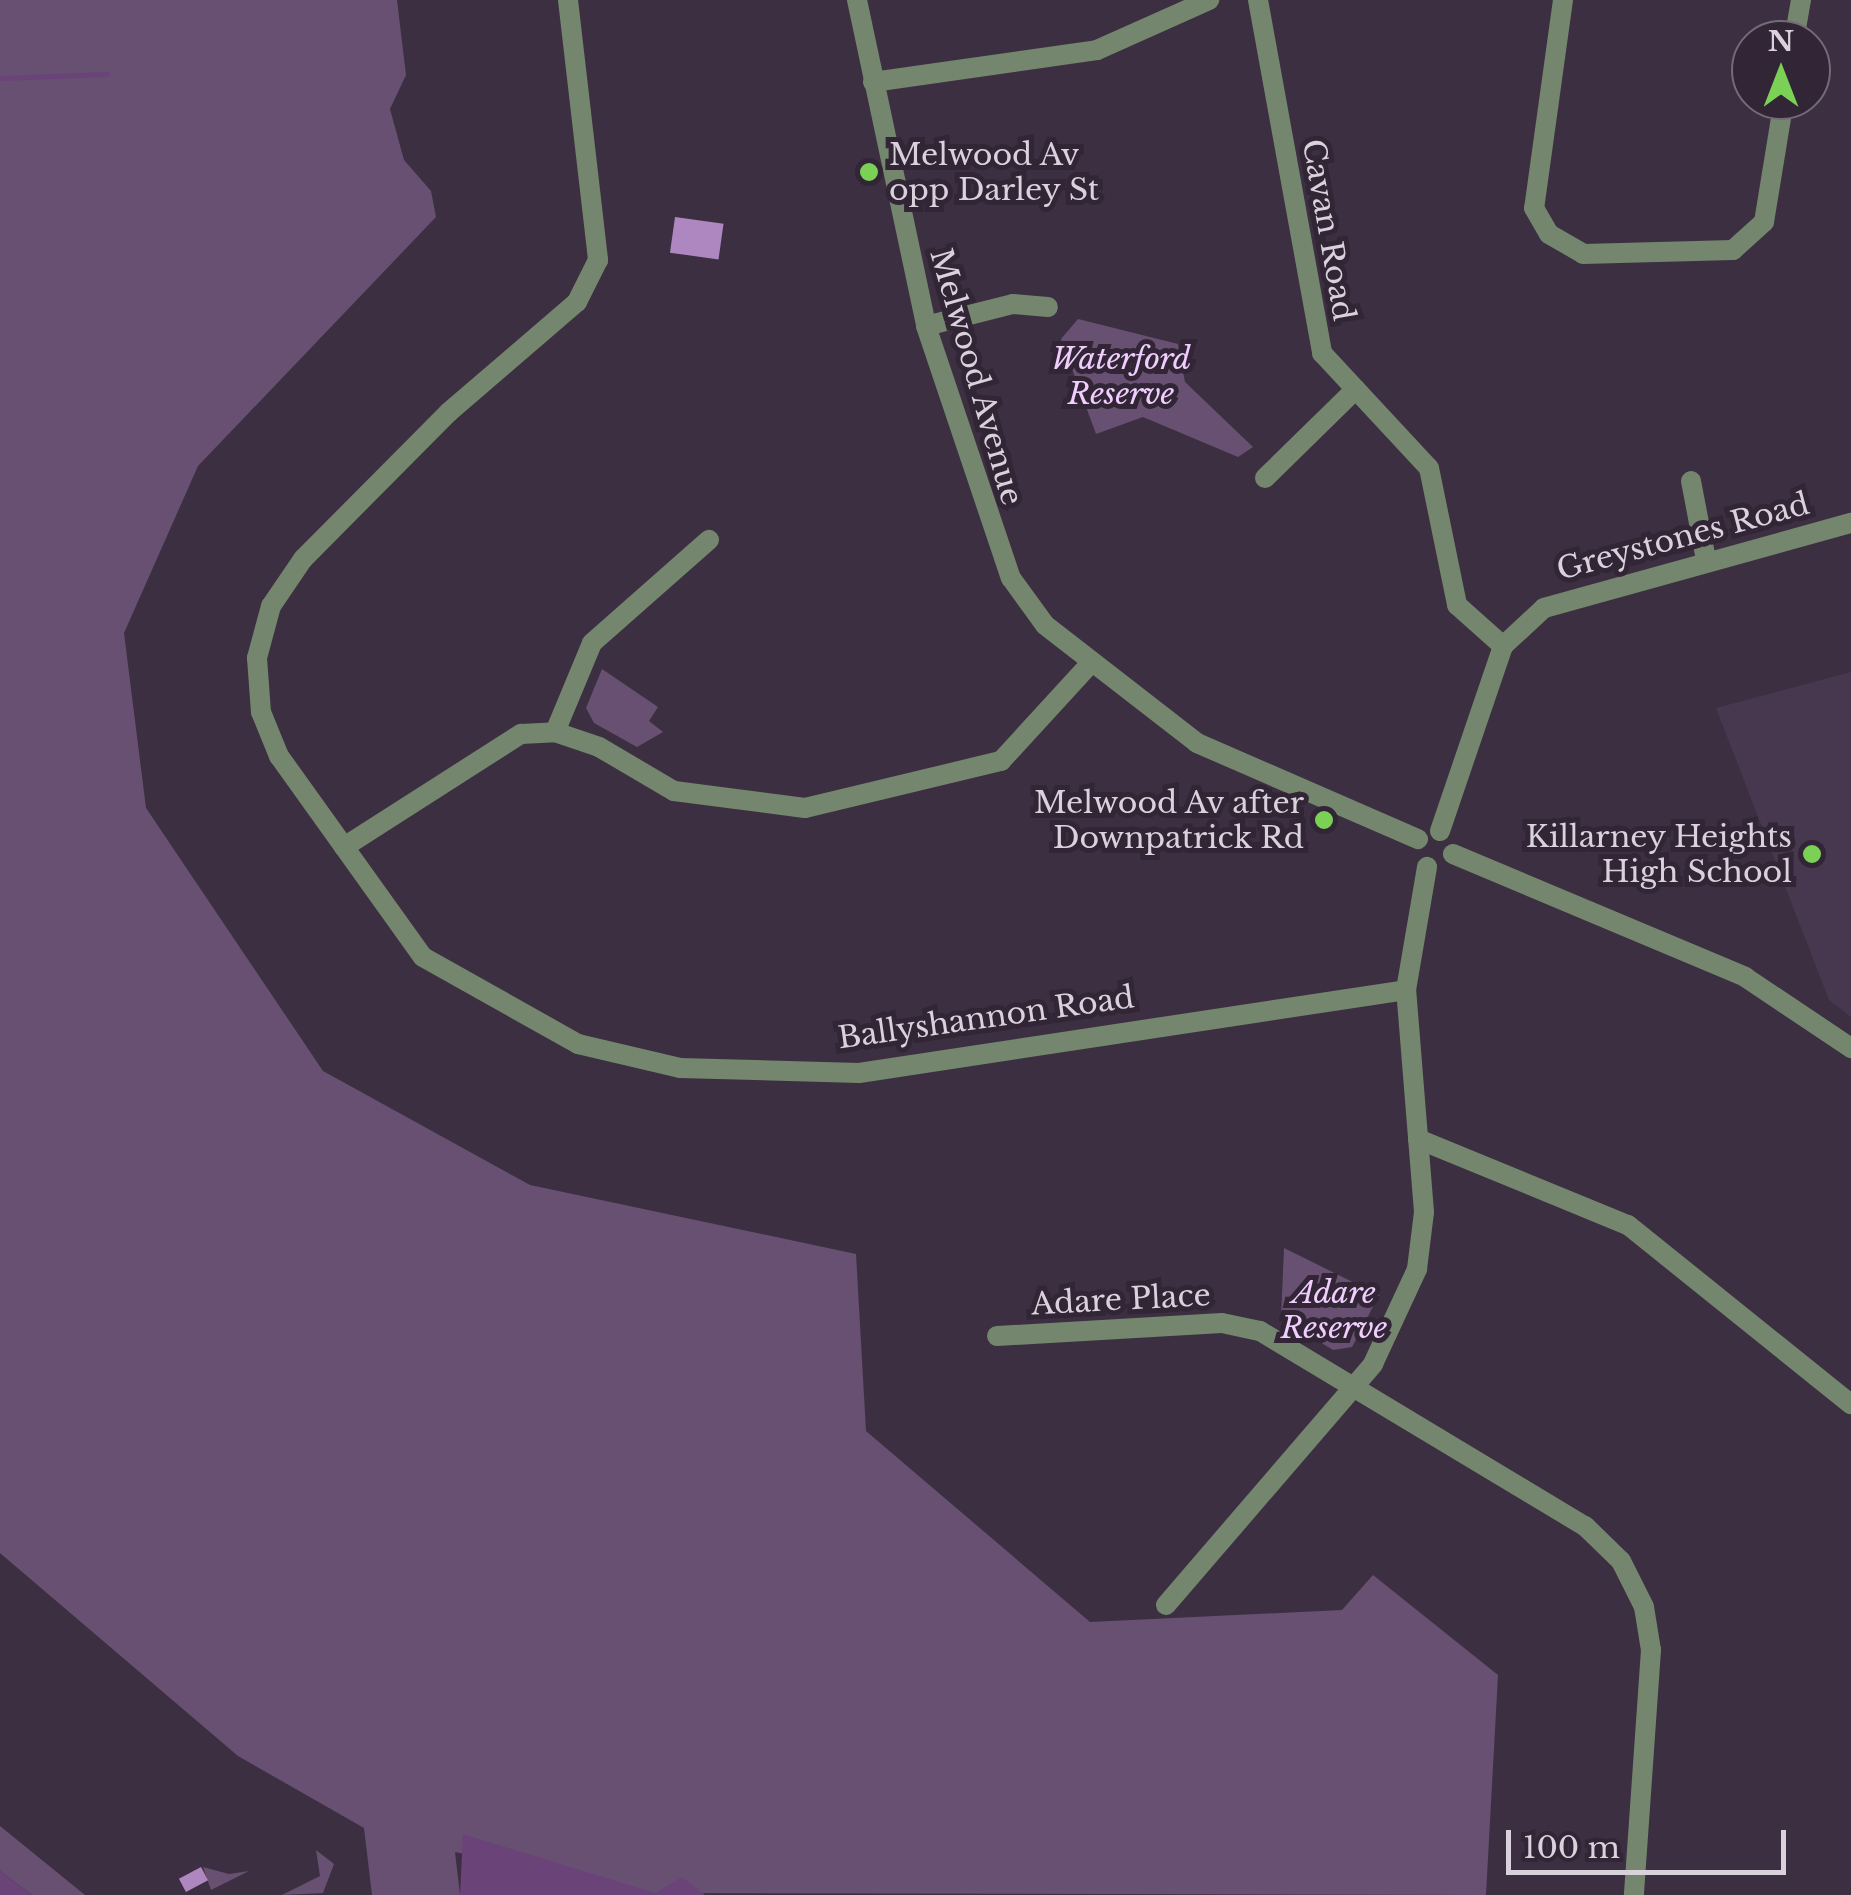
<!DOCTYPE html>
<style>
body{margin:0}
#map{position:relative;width:1851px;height:1895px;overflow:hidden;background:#3c2f41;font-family:"Libre Baskerville",serif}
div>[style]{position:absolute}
.built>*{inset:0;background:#48384f}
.green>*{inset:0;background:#685072}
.water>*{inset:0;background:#6a4478}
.stream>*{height:5px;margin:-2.5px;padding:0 2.5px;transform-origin:2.5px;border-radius:2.5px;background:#6a4478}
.building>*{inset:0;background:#af87c0;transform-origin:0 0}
.minor>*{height:20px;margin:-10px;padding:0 10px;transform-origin:10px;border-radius:10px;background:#74866d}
.dots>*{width:28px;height:28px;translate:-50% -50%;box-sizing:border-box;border:5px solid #312536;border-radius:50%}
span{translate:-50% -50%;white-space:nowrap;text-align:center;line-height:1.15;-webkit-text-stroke:10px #312536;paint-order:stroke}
.poi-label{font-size:30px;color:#d9d1dc}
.left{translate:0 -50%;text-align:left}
.right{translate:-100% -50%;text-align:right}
.street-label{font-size:30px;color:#d9d1dc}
.park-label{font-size:30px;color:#f0cefe;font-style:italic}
.north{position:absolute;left:1731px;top:20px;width:100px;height:100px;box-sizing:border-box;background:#312536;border:2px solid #746a78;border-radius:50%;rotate:0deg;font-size:28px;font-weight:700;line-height:40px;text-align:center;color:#d9d1dc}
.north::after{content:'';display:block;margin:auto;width:35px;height:45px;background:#7bd156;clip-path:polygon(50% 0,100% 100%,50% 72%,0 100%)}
.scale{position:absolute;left:1506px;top:1830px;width:280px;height:45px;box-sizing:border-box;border:5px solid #d9d1dc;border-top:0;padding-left:12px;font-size:30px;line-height:35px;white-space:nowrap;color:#d9d1dc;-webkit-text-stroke:8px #312536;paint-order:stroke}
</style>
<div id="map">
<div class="built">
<div style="clip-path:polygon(1851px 672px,1851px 1017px,1829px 1000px,1716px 708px)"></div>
</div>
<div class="green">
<div style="clip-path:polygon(0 0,397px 0,406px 75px,390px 109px,404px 160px,431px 191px,436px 217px,198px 466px,124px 633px,146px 808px,323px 1071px,530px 1185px,856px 1254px,866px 1431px,1090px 1622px,1342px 1610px,1373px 1575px,1498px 1675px,1486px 1895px,655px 1893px,455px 1852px,460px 1895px,372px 1895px,364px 1828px,238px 1756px,0 1553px)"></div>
<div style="clip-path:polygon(1078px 319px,1178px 344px,1185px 382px,1253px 447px,1238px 457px,1143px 417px,1096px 434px,1061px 339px)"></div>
<div style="clip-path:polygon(602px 669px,658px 707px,649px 721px,663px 732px,637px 747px,594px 723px,586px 708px)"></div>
<div style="clip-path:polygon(1284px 1248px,1379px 1295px,1352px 1347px,1333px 1350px,1281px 1318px)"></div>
<div style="clip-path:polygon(0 1826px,85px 1895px,32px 1895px,0 1871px)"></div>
<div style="clip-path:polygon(316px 1850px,334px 1864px,323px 1893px,282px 1895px,320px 1876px)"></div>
<div style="clip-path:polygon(203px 1867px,229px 1874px,249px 1871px,211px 1890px)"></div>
</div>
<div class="water">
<div style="clip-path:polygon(463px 1834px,655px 1893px,682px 1877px,705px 1895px,460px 1895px)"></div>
<div style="clip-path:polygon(0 1871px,32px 1895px,0 1895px)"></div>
</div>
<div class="stream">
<div style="left:0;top:78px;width:107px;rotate:-2.1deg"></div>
</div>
<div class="building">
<div style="left:675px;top:217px;width:49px;height:36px;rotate:8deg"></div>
<div style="left:201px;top:1867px;width:15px;height:25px;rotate:62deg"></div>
</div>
<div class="minor">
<div style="left:568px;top:0;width:262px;rotate:83.4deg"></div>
<div style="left:598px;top:260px;width:47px;rotate:116.6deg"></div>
<div style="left:577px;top:302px;width:169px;rotate:139.3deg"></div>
<div style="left:449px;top:412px;width:207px;rotate:134.8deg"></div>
<div style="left:303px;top:559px;width:57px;rotate:124.2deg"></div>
<div style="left:271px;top:606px;width:54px;rotate:105.1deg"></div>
<div style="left:257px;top:658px;width:54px;rotate:85.8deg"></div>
<div style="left:261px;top:712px;width:48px;rotate:67.8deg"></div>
<div style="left:279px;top:756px;width:247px;rotate:54.4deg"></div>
<div style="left:423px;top:957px;width:178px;rotate:29.3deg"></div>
<div style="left:578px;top:1044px;width:105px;rotate:13.2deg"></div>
<div style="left:680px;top:1068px;width:179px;rotate:1.6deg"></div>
<div style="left:859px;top:1073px;width:553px;rotate:-8.63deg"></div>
<div style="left:857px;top:0;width:333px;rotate:78deg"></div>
<div style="left:926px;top:326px;width:266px;rotate:71.4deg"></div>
<div style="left:1011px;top:578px;width:58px;rotate:54.1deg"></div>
<div style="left:1045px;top:625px;width:192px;rotate:37.8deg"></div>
<div style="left:1197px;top:743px;width:241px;rotate:23.5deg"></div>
<div style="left:1258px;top:0;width:359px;rotate:79.7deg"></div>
<div style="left:1322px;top:353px;width:157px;rotate:47.1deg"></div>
<div style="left:1429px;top:468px;width:140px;rotate:78.4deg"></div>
<div style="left:1457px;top:605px;width:62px;rotate:41.7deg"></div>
<div style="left:1563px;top:0;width:210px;rotate:97.9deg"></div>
<div style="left:1534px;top:208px;width:30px;rotate:60deg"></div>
<div style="left:1549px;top:234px;width:39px;rotate:30deg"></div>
<div style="left:1583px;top:254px;width:150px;rotate:-1.5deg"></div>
<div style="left:1733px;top:250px;width:42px;rotate:-42.1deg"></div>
<div style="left:1764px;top:222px;width:124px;rotate:-80.7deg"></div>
<div style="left:1794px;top:40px;width:41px;rotate:-80.1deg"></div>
<div style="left:873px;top:82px;width:226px;rotate:-8.1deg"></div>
<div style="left:1097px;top:50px;width:123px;rotate:-24.1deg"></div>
<div style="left:926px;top:326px;width:90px;rotate:-14.2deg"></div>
<div style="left:1013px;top:304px;width:35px;rotate:5deg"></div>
<div style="left:1265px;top:478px;width:127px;rotate:-44.4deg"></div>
<div style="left:1691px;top:481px;width:80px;rotate:79.2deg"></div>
<div style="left:555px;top:732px;width:96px;rotate:-67.4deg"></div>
<div style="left:592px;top:643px;width:156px;rotate:-41.4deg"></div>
<div style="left:1440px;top:831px;width:195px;rotate:-71.2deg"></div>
<div style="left:1503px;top:646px;width:56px;rotate:-42.8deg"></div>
<div style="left:1544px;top:608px;width:319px;rotate:-15.5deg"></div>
<div style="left:344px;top:847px;width:210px;rotate:-32.6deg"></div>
<div style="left:521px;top:734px;width:34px;rotate:-3deg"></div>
<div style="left:555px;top:732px;width:46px;rotate:18.8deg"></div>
<div style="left:599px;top:747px;width:87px;rotate:30.4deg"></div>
<div style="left:674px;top:791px;width:132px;rotate:7.4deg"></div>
<div style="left:805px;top:808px;width:202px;rotate:-13.5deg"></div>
<div style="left:1001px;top:761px;width:132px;rotate:-47.5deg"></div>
<div style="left:1453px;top:854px;width:317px;rotate:22.8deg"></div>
<div style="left:1745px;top:977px;width:128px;rotate:33.8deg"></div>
<div style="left:1418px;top:1139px;width:227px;rotate:22.3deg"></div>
<div style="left:1628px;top:1225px;width:286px;rotate:38.8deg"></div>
<div style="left:997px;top:1336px;width:225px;rotate:-3.3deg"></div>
<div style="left:1222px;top:1323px;width:39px;rotate:12deg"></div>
<div style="left:1260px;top:1331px;width:379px;rotate:31deg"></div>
<div style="left:1585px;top:1526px;width:50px;rotate:44.2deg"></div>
<div style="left:1621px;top:1561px;width:51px;rotate:63.4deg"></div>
<div style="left:1644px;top:1607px;width:44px;rotate:80.8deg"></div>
<div style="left:1651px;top:1650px;width:246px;rotate:94deg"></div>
<div style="left:1166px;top:1605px;width:318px;rotate:-49.3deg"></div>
<div style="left:1373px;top:1364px;width:105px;rotate:-65.1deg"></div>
<div style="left:1417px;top:1269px;width:57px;rotate:-83deg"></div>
<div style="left:1424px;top:1212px;width:223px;rotate:-94.6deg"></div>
<div style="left:1406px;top:990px;width:125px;rotate:-80.3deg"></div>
</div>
<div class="dots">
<div style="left:869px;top:172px;background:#7bd156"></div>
<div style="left:1324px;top:820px;background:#7bd156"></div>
<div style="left:1812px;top:854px;background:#7bd156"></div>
</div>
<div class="poi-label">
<span class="left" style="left:889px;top:172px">Melwood Av<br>opp Darley St</span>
<span class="right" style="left:1304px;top:820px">Melwood Av after<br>Downpatrick Rd</span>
<span class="right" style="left:1792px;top:854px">Killarney Heights<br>High School</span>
</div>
<div class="street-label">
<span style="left:1328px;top:230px;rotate:80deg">Cavan Road</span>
<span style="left:976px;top:377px;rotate:74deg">Melwood Avenue</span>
<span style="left:1683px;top:537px;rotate:-15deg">Greystones Road</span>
<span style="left:986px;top:1018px;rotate:-8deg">Ballyshannon Road</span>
<span style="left:1121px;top:1300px;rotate:-3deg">Adare Place</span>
</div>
<div class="park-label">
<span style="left:1121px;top:376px">Waterford<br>Reserve</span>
<span style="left:1334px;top:1310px">Adare<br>Reserve</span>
</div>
<div class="north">N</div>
<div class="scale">100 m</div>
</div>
